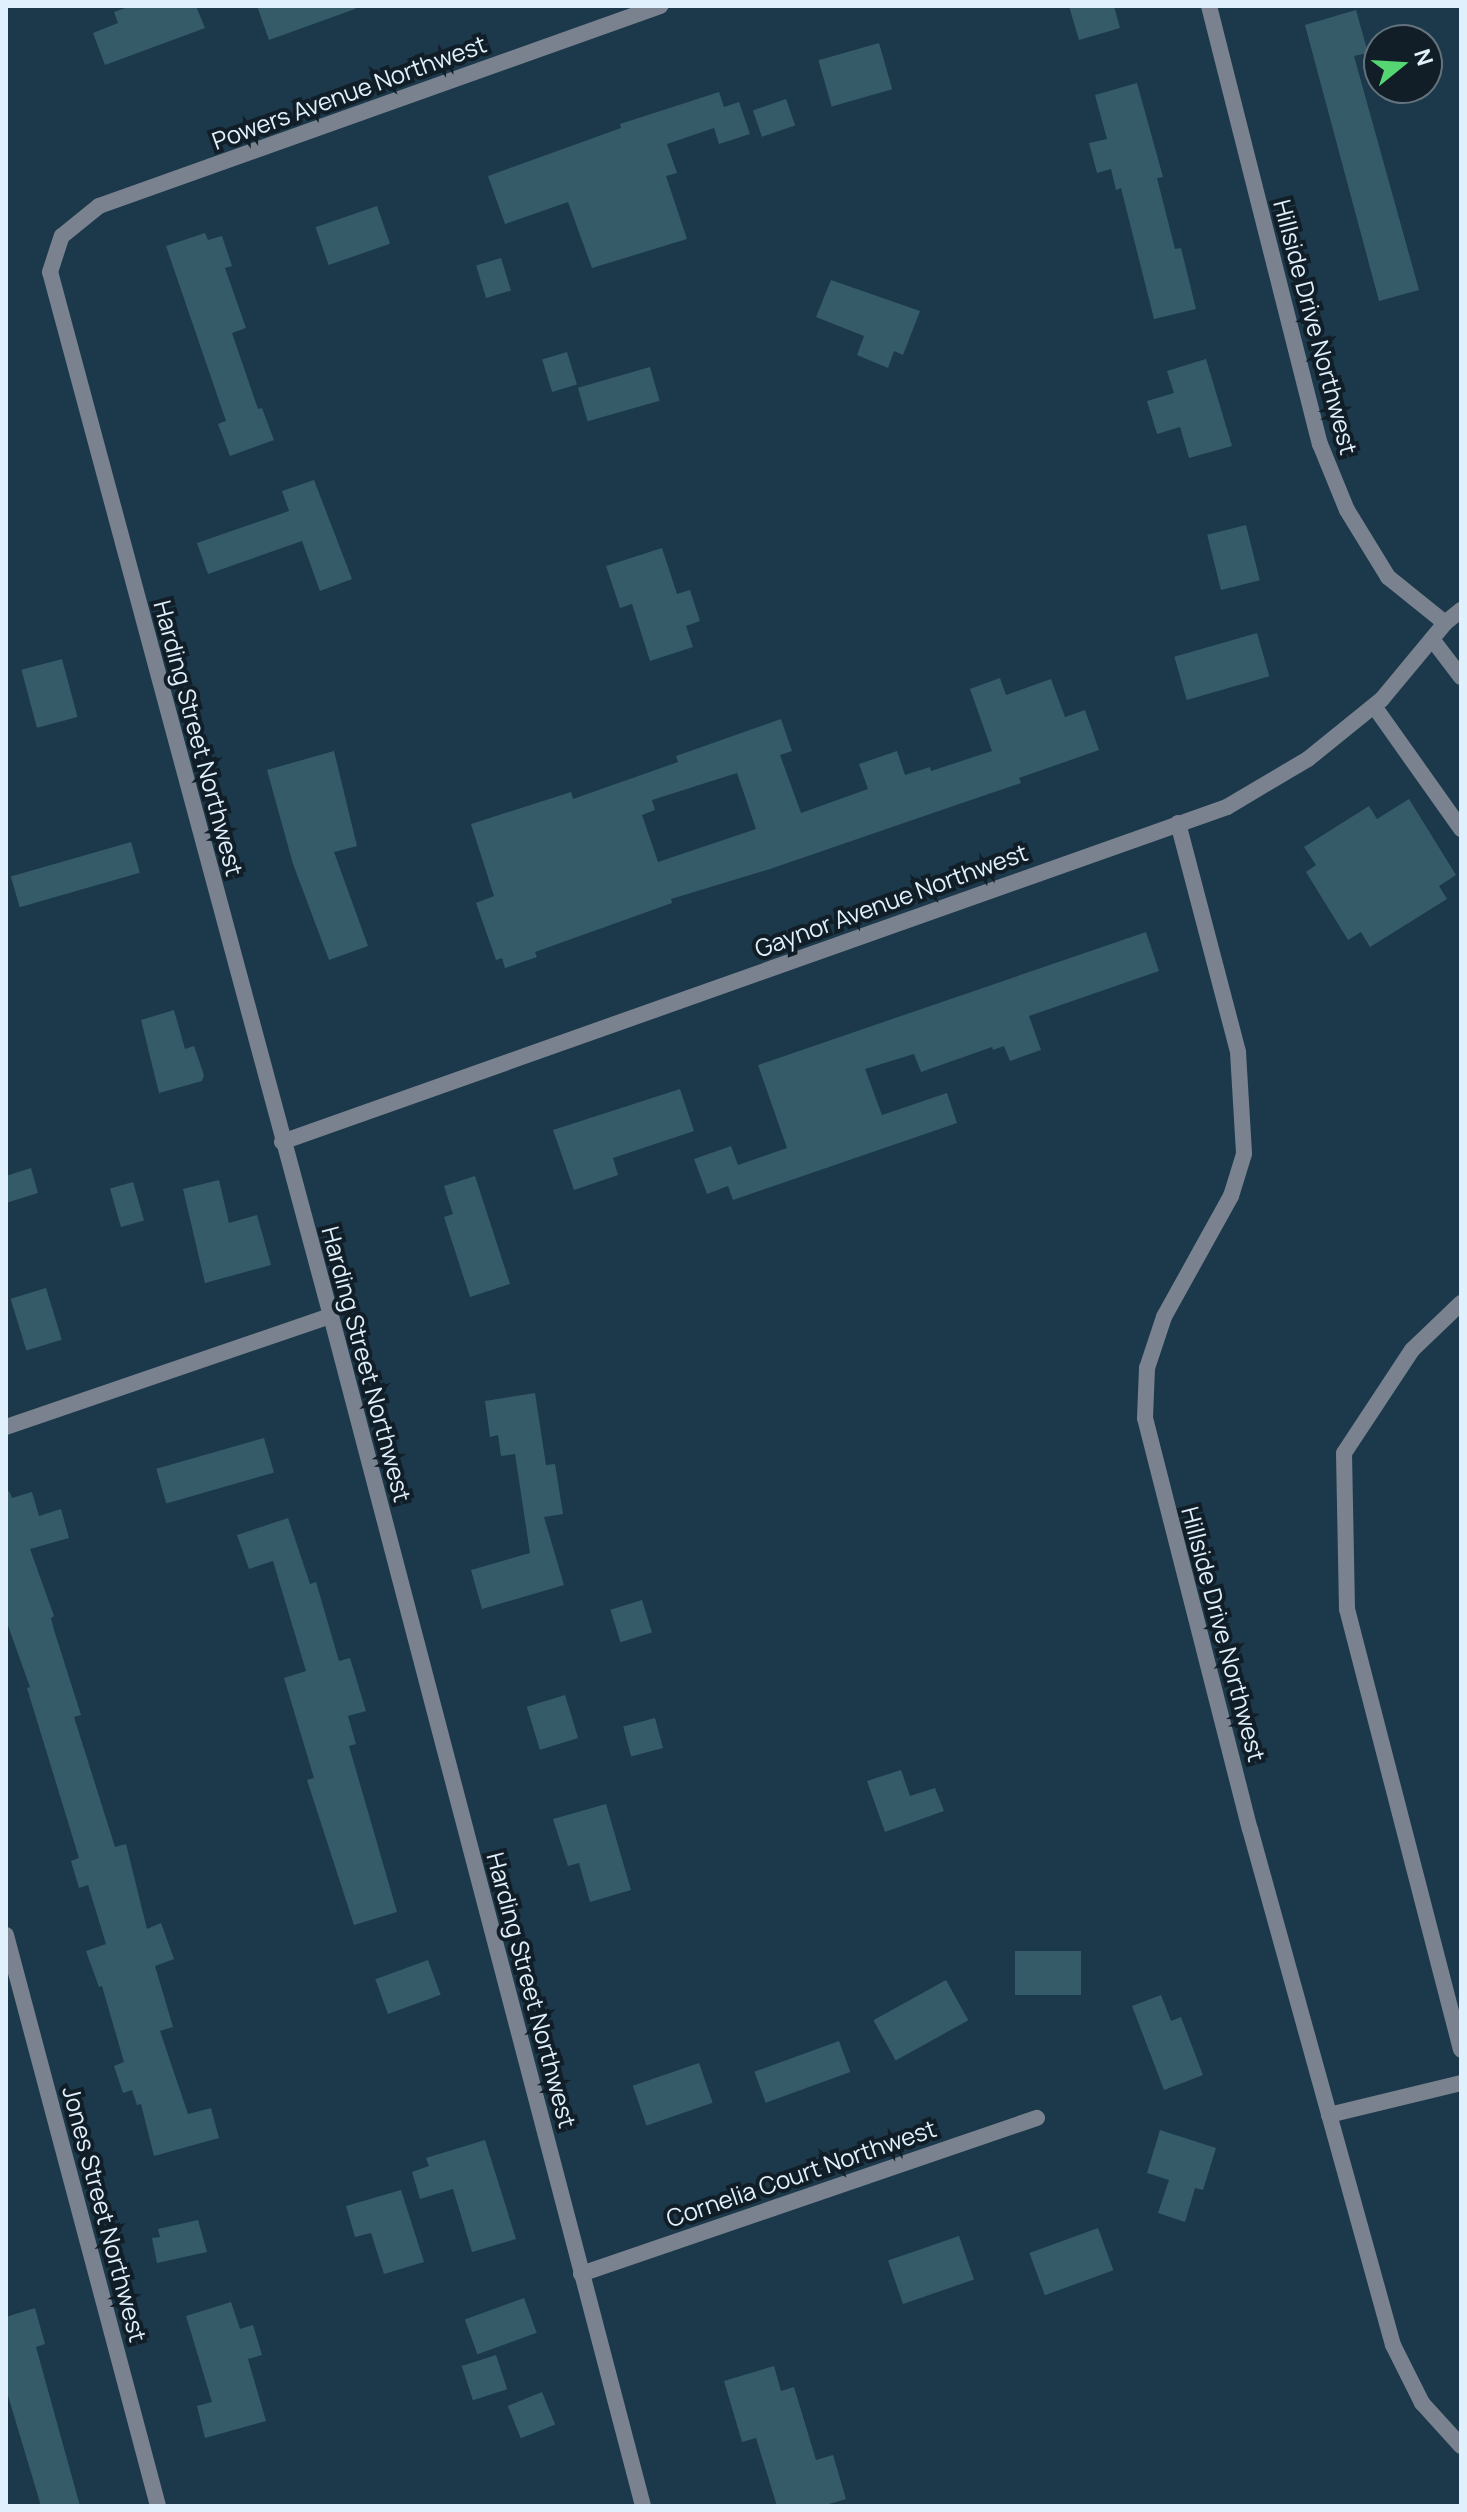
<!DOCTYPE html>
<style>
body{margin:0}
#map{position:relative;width:1467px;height:2512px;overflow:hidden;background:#1b394b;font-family:Manrope,sans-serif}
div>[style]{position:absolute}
.building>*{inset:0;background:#355b68;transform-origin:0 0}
.lane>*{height:16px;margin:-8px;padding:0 8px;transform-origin:8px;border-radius:8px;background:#7a828f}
.street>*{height:16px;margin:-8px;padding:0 8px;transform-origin:8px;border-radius:8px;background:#7a828f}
span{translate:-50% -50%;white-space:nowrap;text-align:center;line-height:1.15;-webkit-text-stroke:8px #121e27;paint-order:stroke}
.street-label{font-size:24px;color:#e0f1fd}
.frame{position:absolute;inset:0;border:8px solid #e0f1fd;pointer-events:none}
.north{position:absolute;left:1363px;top:24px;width:80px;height:80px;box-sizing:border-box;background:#121e27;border:2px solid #64727d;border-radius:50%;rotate:72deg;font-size:22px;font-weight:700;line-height:32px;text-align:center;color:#e0f1fd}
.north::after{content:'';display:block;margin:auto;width:28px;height:36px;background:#55d672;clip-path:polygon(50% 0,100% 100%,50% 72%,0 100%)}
</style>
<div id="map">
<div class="building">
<div style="clip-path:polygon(131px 6px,196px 6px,205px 28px,105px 65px,93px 33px,118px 23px,114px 12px)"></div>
<div style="clip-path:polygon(257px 6px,355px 6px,355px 9px,269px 40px)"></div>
<div style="clip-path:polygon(1069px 6px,1114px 6px,1120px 28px,1079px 40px)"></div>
<div style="clip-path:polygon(1356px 10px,1368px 53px,1354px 56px,1419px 290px,1379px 301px,1305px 25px)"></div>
<div style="left:879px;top:43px;width:48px;height:63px;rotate:74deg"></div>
<div style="clip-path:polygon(1137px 83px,1163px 177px,1157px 178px,1175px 249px,1181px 248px,1196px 309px,1154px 319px,1121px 188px,1116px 190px,1111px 169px,1097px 173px,1089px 143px,1107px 139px,1095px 95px)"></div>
<div style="clip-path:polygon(719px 92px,724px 107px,739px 102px,750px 134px,719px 144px,714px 128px,667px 144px,677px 173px,666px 176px,687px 239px,592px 268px,568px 202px,505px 224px,488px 176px,621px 128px,620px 124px)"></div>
<div style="left:786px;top:99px;width:28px;height:35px;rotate:71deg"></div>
<div style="left:377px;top:206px;width:40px;height:65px;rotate:71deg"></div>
<div style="clip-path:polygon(205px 233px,208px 240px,222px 236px,232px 266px,225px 268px,246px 328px,232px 333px,258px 409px,262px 408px,274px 440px,230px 456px,218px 424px,226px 421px,166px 246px)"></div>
<div style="left:501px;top:258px;width:34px;height:26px;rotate:73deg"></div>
<div style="clip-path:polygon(831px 280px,920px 311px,903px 355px,894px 351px,888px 368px,857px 355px,864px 336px,816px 317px)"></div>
<div style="left:567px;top:352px;width:34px;height:26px;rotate:73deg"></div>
<div style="clip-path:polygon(1206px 359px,1232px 446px,1189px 458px,1180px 427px,1157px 434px,1147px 401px,1174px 393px,1167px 371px)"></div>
<div style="left:650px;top:367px;width:35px;height:75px;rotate:74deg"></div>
<div style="clip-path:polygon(314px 480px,352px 579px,320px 591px,302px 541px,208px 574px,197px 543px,289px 511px,282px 491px)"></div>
<div style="left:1246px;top:525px;width:57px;height:40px;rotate:76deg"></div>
<div style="clip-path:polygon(662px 548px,677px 594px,690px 590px,700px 621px,686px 626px,693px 647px,650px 661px,632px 604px,620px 608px,606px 566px)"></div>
<div style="left:1257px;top:633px;width:45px;height:86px;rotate:74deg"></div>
<div style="left:62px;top:659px;width:60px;height:42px;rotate:75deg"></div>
<div style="clip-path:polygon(evenodd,1000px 678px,1006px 695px,1051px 679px,1065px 717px,1085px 710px,1099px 750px,1019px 778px,1021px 783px,962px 803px,770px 869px,671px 899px,672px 903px,535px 952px,537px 957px,505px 968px,502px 958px,496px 960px,476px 903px,494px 896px,471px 824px,571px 792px,573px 799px,678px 762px,676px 756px,781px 719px,792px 751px,780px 755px,801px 813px,868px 789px,859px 764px,897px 751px,905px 775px,930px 767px,931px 771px,992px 751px,970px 689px,1000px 678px,737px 773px,756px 829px,658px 862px,642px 815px,655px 810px,652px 800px,737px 773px)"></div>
<div style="clip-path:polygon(334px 751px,357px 846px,334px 852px,368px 946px,329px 960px,293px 864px,267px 770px)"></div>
<div style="clip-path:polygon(1409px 799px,1456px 875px,1439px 886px,1447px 899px,1370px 947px,1361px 932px,1348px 940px,1306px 872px,1316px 865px,1304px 847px,1369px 806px,1377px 819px)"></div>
<div style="left:131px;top:842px;width:32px;height:125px;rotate:74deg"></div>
<div style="clip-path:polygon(1146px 932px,1159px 971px,1029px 1016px,1041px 1050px,1010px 1061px,1004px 1046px,993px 1050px,992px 1047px,921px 1072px,914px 1054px,865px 1069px,882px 1115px,947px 1093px,957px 1123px,733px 1200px,728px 1186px,707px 1194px,694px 1159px,731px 1146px,738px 1165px,787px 1148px,758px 1065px)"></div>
<div style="clip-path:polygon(174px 1010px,185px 1049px,194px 1046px,204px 1075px,202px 1081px,159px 1093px,141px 1020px)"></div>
<div style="clip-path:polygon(680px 1089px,694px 1131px,613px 1158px,618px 1175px,574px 1190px,553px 1130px)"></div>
<div style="clip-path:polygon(31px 1168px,38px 1193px,6px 1203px,6px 1176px)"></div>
<div style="clip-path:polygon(475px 1176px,510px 1284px,470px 1297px,444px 1217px,453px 1214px,444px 1186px)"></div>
<div style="clip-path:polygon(219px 1180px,229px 1223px,257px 1215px,271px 1265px,205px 1283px,183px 1189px)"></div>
<div style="left:133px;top:1182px;width:40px;height:24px;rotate:74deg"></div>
<div style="left:46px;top:1288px;width:54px;height:37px;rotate:73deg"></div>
<div style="clip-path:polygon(535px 1393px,546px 1465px,555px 1464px,563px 1514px,544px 1517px,564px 1585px,482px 1609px,471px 1570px,530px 1553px,515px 1454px,501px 1456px,498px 1435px,490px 1437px,485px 1401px)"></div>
<div style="left:264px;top:1438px;width:36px;height:112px;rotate:74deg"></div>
<div style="clip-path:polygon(9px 1491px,12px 1498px,32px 1492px,39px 1516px,61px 1509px,69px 1538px,30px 1549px,54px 1616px,51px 1618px,54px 1630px,81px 1715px,74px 1717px,115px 1847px,126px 1844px,147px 1929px,161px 1923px,174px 1959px,155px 1966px,173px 2027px,160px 2031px,188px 2114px,211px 2108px,219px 2138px,154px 2156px,141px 2104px,137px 2105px,132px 2090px,123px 2093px,114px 2066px,124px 2062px,102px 1986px,99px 1987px,86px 1951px,106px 1944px,88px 1885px,79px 1888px,71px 1861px,79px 1858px,27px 1688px,30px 1687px,6px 1620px,6px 1492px)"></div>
<div style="clip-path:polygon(288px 1518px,310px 1584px,316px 1582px,339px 1661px,350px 1658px,366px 1711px,348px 1716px,356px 1744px,349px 1746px,397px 1912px,354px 1925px,307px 1780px,314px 1778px,284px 1678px,306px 1671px,273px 1561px,249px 1569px,237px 1535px)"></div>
<div style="left:642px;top:1600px;width:34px;height:33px;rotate:73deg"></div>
<div style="left:565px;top:1695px;width:45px;height:40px;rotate:73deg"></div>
<div style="left:655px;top:1718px;width:31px;height:33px;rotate:75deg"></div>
<div style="clip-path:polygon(901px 1770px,910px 1796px,935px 1788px,944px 1811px,885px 1832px,867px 1781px)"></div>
<div style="clip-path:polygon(606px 1804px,631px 1890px,590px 1902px,579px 1863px,568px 1866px,553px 1819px)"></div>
<div style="left:1015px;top:1951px;width:66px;height:44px"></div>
<div style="left:428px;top:1960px;width:37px;height:56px;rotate:70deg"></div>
<div style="left:946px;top:1980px;width:46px;height:83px;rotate:61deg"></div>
<div style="clip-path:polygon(1161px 1995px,1171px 2021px,1181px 2017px,1203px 2075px,1164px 2090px,1132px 2006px)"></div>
<div style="left:839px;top:2041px;width:33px;height:90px;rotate:70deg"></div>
<div style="left:699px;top:2063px;width:42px;height:70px;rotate:71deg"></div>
<div style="clip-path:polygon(1160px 2130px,1216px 2148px,1203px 2190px,1195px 2188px,1185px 2222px,1158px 2213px,1169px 2180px,1147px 2173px)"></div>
<div style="clip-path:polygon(485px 2140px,516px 2239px,472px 2252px,453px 2189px,420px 2199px,412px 2172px,429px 2166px,426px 2158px)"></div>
<div style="clip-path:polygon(401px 2190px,424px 2262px,384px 2274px,371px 2233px,355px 2237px,346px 2206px)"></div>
<div style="clip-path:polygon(198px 2220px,207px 2252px,157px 2263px,152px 2238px,160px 2237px,158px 2229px)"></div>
<div style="left:1098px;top:2228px;width:45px;height:73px;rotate:70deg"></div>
<div style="left:959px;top:2236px;width:46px;height:75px;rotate:71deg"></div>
<div style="left:524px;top:2298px;width:37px;height:63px;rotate:70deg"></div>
<div style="clip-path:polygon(231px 2302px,240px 2329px,253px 2325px,262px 2355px,248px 2359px,266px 2421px,205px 2438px,197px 2406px,212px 2402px,186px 2316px)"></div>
<div style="clip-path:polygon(35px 2308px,45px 2344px,36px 2347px,80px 2506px,41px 2506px,6px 2389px,6px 2317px)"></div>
<div style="left:496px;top:2355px;width:36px;height:36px;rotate:72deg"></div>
<div style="clip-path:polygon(774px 2366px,781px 2391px,794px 2387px,816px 2460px,833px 2455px,846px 2499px,822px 2506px,777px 2506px,756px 2438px,742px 2442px,724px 2381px)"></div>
<div style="left:542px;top:2392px;width:35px;height:37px;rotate:68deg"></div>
</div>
<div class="lane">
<div style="left:1432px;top:639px;width:48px;rotate:52.7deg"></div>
<div style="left:1374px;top:706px;width:151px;rotate:54.7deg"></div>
<div style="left:1461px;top:1303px;width:68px;rotate:136.2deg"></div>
<div style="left:1412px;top:1350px;width:123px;rotate:123.4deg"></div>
<div style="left:1344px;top:1453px;width:156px;rotate:88.9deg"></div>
<div style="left:1347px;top:1609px;width:455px;rotate:75.5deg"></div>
<div style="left:1329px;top:2115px;width:136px;rotate:-13.6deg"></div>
</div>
<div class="street">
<div style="left:1209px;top:6px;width:452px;rotate:75.8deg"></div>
<div style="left:1320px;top:444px;width:71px;rotate:67.8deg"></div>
<div style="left:1347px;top:510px;width:79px;rotate:58.5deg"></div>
<div style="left:1388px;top:577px;width:73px;rotate:38.9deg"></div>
<div style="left:1178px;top:823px;width:237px;rotate:75.3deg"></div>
<div style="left:1238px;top:1052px;width:102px;rotate:86.6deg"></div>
<div style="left:1244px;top:1154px;width:44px;rotate:107.2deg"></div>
<div style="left:1231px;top:1196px;width:138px;rotate:119deg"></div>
<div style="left:1164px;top:1317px;width:54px;rotate:108.4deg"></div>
<div style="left:1147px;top:1368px;width:50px;rotate:92.3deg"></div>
<div style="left:1145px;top:1418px;width:424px;rotate:75.7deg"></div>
<div style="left:1250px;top:1829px;width:535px;rotate:74.51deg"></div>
<div style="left:1393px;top:2345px;width:65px;rotate:63.4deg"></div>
<div style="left:1422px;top:2403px;width:58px;rotate:47.8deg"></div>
<div style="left:282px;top:1142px;width:1003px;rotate:-19.52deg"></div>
<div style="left:1227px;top:807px;width:94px;rotate:-30.7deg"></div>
<div style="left:1308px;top:759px;width:95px;rotate:-39deg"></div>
<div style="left:1382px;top:699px;width:99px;rotate:-50.3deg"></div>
<div style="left:1445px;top:623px;width:21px;rotate:-39deg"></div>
<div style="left:6px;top:1427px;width:343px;rotate:-18.9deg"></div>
<div style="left:6px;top:1935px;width:591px;rotate:75.09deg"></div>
<div style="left:581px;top:2274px;width:482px;rotate:-18.9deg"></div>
<div style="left:643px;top:2506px;width:1230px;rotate:-104.69deg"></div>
<div style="left:331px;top:1316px;width:1081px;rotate:-105.06deg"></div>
<div style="left:50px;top:272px;width:38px;rotate:-72deg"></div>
<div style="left:62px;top:236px;width:48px;rotate:-39deg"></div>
<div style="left:99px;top:206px;width:596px;rotate:-19.62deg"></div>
</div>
<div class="street-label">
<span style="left:349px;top:92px;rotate:-20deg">Powers Avenue Northwest</span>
<span style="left:1316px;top:327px;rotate:75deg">Hillside Drive Northwest</span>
<span style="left:199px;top:738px;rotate:75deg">Harding Street Northwest</span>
<span style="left:891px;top:900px;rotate:-20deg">Gaynor Avenue Northwest</span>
<span style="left:367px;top:1364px;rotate:75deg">Harding Street Northwest</span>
<span style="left:1224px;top:1634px;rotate:75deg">Hillside Drive Northwest</span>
<span style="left:532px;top:1990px;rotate:75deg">Harding Street Northwest</span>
<span style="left:801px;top:2173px;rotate:-19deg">Cornelia Court Northwest</span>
<span style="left:105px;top:2214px;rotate:75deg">Jones Street Northwest</span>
</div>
<div class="frame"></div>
<div class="north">N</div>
</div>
